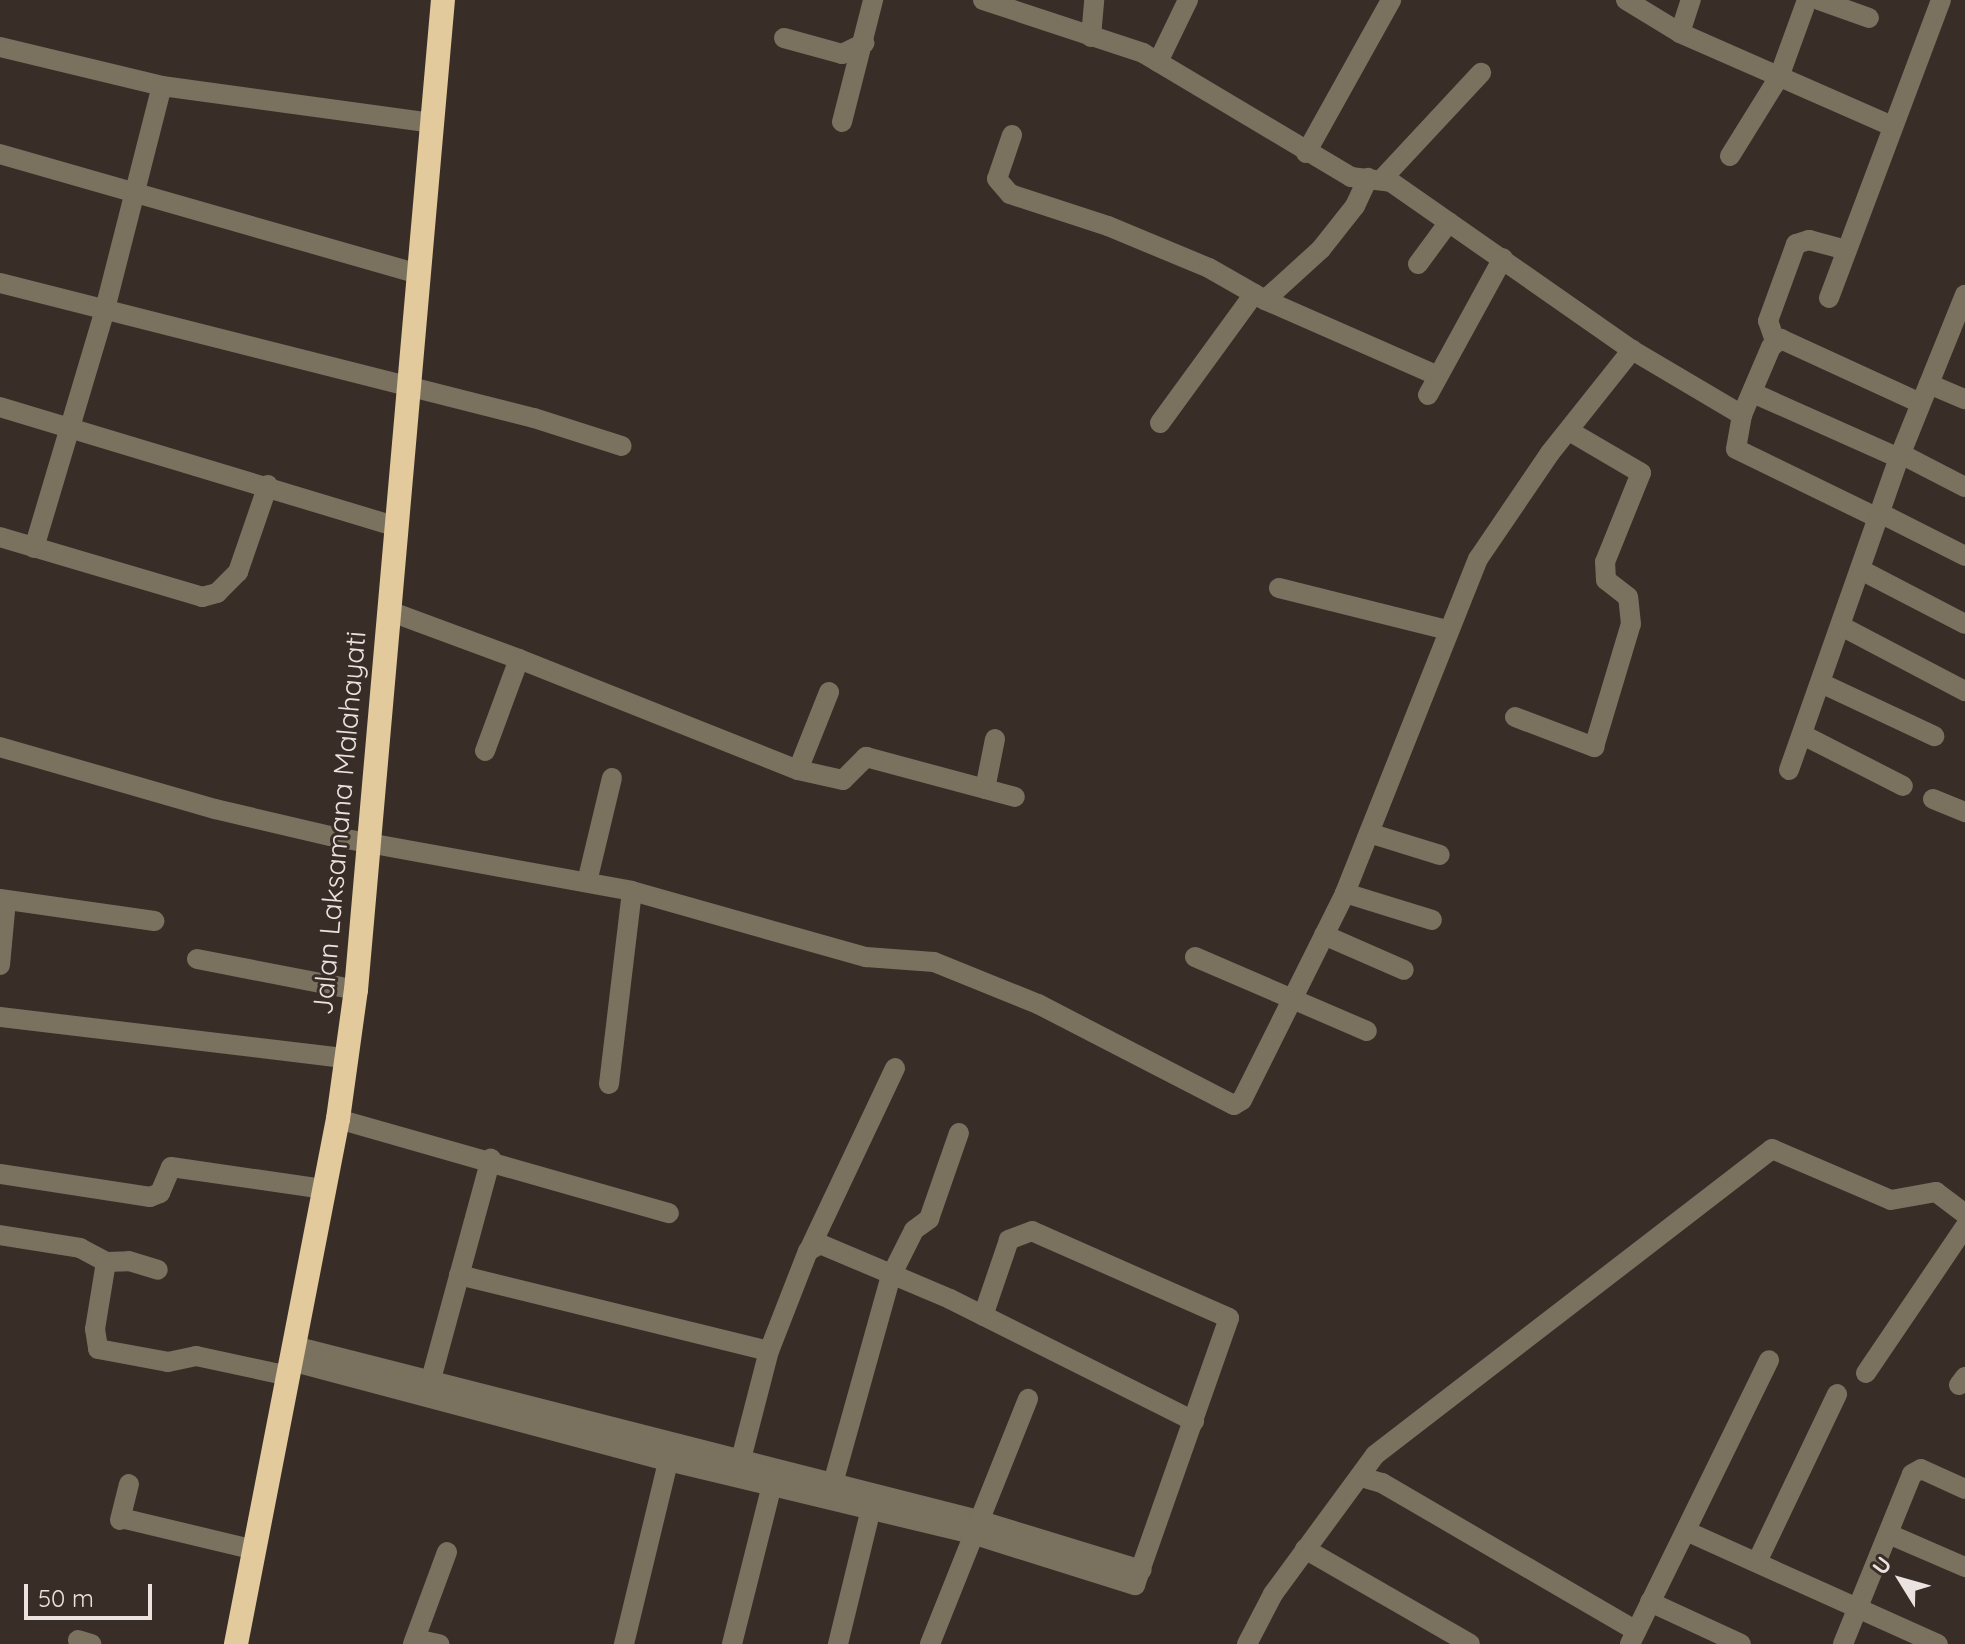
<!DOCTYPE html>
<style>
body{margin:0}
#map{position:relative;width:1965px;height:1644px;overflow:hidden;background:#382d27;font-family:Quicksand,sans-serif}
div>[style]{position:absolute}
.minor>*{height:20px;margin:-10px;padding:0 10px;transform-origin:10px;border-radius:10px;background:#7a715f}
.highway>*{height:24px;margin:-12px;padding:0 12px;transform-origin:12px;border-radius:12px;background:#e2ca9c}
span{translate:-50% -50%;white-space:nowrap;text-align:center;line-height:1.15;-webkit-text-stroke:6px #382d27;paint-order:stroke}
.street-label{font-size:28px;color:#ebe3df}
.north{position:absolute;left:1861px;top:1540px;width:80px;height:80px;-webkit-text-stroke:6px #382d27;paint-order:stroke;rotate:307deg;font-size:22px;font-weight:700;line-height:32px;text-align:center;color:#ebe3df}
.north::after{content:'';display:block;margin:auto;width:28px;height:36px;background:#ebe3df;clip-path:polygon(50% 0,100% 100%,50% 72%,0 100%)}
.scale{position:absolute;left:24px;top:1584px;width:128px;height:36px;box-sizing:border-box;border:4px solid #ebe3df;border-top:0;padding-left:10px;font-size:24px;line-height:28px;white-space:nowrap;color:#ebe3df;-webkit-text-stroke:6px #382d27;paint-order:stroke}
</style>
<div id="map">
<div class="minor">
<div style="left:983px;top:0;width:169px;rotate:18.3deg"></div>
<div style="left:1143px;top:53px;width:242px;rotate:30.8deg"></div>
<div style="left:1351px;top:177px;width:40px;rotate:7.1deg"></div>
<div style="left:1391px;top:182px;width:294px;rotate:34.9deg"></div>
<div style="left:1632px;top:350px;width:128px;rotate:30.6deg"></div>
<div style="left:1626px;top:0;width:63px;rotate:31.4deg"></div>
<div style="left:1680px;top:33px;width:232px;rotate:23.7deg"></div>
<div style="left:1819px;top:0;width:53px;rotate:19.8deg"></div>
<div style="left:1680px;top:33px;width:35px;rotate:-72deg"></div>
<div style="left:1091px;top:37px;width:37px;rotate:-85deg"></div>
<div style="left:784px;top:38px;width:60px;rotate:15.4deg"></div>
<div style="left:842px;top:54px;width:25px;rotate:-26deg"></div>
<div style="left:0;top:47px;width:167px;rotate:13.5deg"></div>
<div style="left:162px;top:86px;width:274px;rotate:7.8deg"></div>
<div style="left:1158px;top:62px;width:69px;rotate:-64.2deg"></div>
<div style="left:842px;top:122px;width:126px;rotate:-75.7deg"></div>
<div style="left:1012px;top:135px;width:46px;rotate:108.8deg"></div>
<div style="left:997px;top:179px;width:20px;rotate:49deg"></div>
<div style="left:1010px;top:194px;width:103px;rotate:18.1deg"></div>
<div style="left:1108px;top:226px;width:109px;rotate:22.6deg"></div>
<div style="left:1209px;top:268px;width:64px;rotate:29.7deg"></div>
<div style="left:1265px;top:300px;width:187px;rotate:23.7deg"></div>
<div style="left:1306px;top:153px;width:175px;rotate:-60.9deg"></div>
<div style="left:0;top:154px;width:436px;rotate:16deg"></div>
<div style="left:1730px;top:156px;width:93px;rotate:-58.2deg"></div>
<div style="left:1779px;top:77px;width:82px;rotate:-70deg"></div>
<div style="left:1383px;top:178px;width:144px;rotate:-47deg"></div>
<div style="left:1418px;top:264px;width:52px;rotate:-53.6deg"></div>
<div style="left:0;top:283px;width:551px;rotate:14.19deg"></div>
<div style="left:534px;top:418px;width:92px;rotate:17.7deg"></div>
<div style="left:1829px;top:298px;width:318px;rotate:-69.4deg"></div>
<div style="left:1265px;top:300px;width:76px;rotate:-42.3deg"></div>
<div style="left:1321px;top:249px;width:55px;rotate:-51.7deg"></div>
<div style="left:1355px;top:206px;width:31px;rotate:-65deg"></div>
<div style="left:1775px;top:341px;width:21px;rotate:-109deg"></div>
<div style="left:1768px;top:321px;width:82px;rotate:-70deg"></div>
<div style="left:1796px;top:244px;width:14px;rotate:-17deg"></div>
<div style="left:1809px;top:240px;width:39px;rotate:15deg"></div>
<div style="left:1929px;top:384px;width:39px;rotate:23deg"></div>
<div style="left:1753px;top:393px;width:160px;rotate:24deg"></div>
<div style="left:1428px;top:395px;width:156px;rotate:-61.3deg"></div>
<div style="left:0;top:407px;width:413px;rotate:16.8deg"></div>
<div style="left:1160px;top:423px;width:160px;rotate:-53.9deg"></div>
<div style="left:1901px;top:454px;width:72px;rotate:27.3deg"></div>
<div style="left:1882px;top:514px;width:93px;rotate:26.8deg"></div>
<div style="left:1880px;top:519px;width:160px;rotate:-154.1deg"></div>
<div style="left:1736px;top:449px;width:35px;rotate:-80deg"></div>
<div style="left:1742px;top:415px;width:74px;rotate:-66.9deg"></div>
<div style="left:1771px;top:347px;width:13px;rotate:-39deg"></div>
<div style="left:1781px;top:339px;width:153px;rotate:24.7deg"></div>
<div style="left:0;top:537px;width:211px;rotate:16.5deg"></div>
<div style="left:202px;top:597px;width:16px;rotate:-15deg"></div>
<div style="left:217px;top:593px;width:30px;rotate:-45deg"></div>
<div style="left:238px;top:572px;width:92px;rotate:-71deg"></div>
<div style="left:34px;top:548px;width:245px;rotate:-73.4deg"></div>
<div style="left:104px;top:313px;width:234px;rotate:-75.7deg"></div>
<div style="left:1861px;top:570px;width:117px;rotate:27.4deg"></div>
<div style="left:1279px;top:588px;width:174px;rotate:14deg"></div>
<div style="left:389px;top:611px;width:139px;rotate:20.3deg"></div>
<div style="left:519px;top:659px;width:98px;rotate:110.3deg"></div>
<div style="left:1841px;top:626px;width:140px;rotate:27.7deg"></div>
<div style="left:519px;top:659px;width:300px;rotate:21.7deg"></div>
<div style="left:798px;top:770px;width:46px;rotate:12.5deg"></div>
<div style="left:843px;top:780px;width:33px;rotate:-45deg"></div>
<div style="left:866px;top:757px;width:154px;rotate:15deg"></div>
<div style="left:1823px;top:684px;width:123px;rotate:25.1deg"></div>
<div style="left:1515px;top:717px;width:85px;rotate:20.8deg"></div>
<div style="left:1594px;top:747px;width:128px;rotate:-73.3deg"></div>
<div style="left:1631px;top:624px;width:27px;rotate:-96deg"></div>
<div style="left:1628px;top:597px;width:28px;rotate:-142deg"></div>
<div style="left:1606px;top:580px;width:18px;rotate:-93deg"></div>
<div style="left:1605px;top:562px;width:96px;rotate:-68deg"></div>
<div style="left:1641px;top:473px;width:81px;rotate:-149.6deg"></div>
<div style="left:1803px;top:735px;width:112px;rotate:27deg"></div>
<div style="left:0;top:747px;width:224px;rotate:16.1deg"></div>
<div style="left:215px;top:809px;width:118px;rotate:13.2deg"></div>
<div style="left:330px;top:836px;width:307px;rotate:10.3deg"></div>
<div style="left:632px;top:891px;width:243px;rotate:15.8deg"></div>
<div style="left:866px;top:957px;width:68px;rotate:4.2deg"></div>
<div style="left:934px;top:962px;width:112px;rotate:22deg"></div>
<div style="left:1038px;top:1004px;width:220px;rotate:27.3deg"></div>
<div style="left:1234px;top:1105px;width:9px;rotate:-32deg"></div>
<div style="left:1242px;top:1100px;width:231px;rotate:-63.5deg"></div>
<div style="left:1345px;top:893px;width:360px;rotate:-68.3deg"></div>
<div style="left:1478px;top:559px;width:128px;rotate:-55.8deg"></div>
<div style="left:1550px;top:453px;width:132px;rotate:-51.5deg"></div>
<div style="left:798px;top:770px;width:84px;rotate:-68.3deg"></div>
<div style="left:1789px;top:770px;width:331px;rotate:-70.6deg"></div>
<div style="left:1899px;top:458px;width:176px;rotate:-68deg"></div>
<div style="left:985px;top:789px;width:51px;rotate:-78.7deg"></div>
<div style="left:1933px;top:799px;width:35px;rotate:22deg"></div>
<div style="left:1369px;top:833px;width:74px;rotate:17.2deg"></div>
<div style="left:587px;top:882px;width:107px;rotate:-76.5deg"></div>
<div style="left:1345px;top:893px;width:91px;rotate:17.2deg"></div>
<div style="left:0;top:899px;width:156px;rotate:8.1deg"></div>
<div style="left:1324px;top:935px;width:87px;rotate:23.6deg"></div>
<div style="left:1195px;top:957px;width:187px;rotate:23.3deg"></div>
<div style="left:197px;top:959px;width:162px;rotate:11deg"></div>
<div style="left:0;top:965px;width:65px;rotate:-84.7deg"></div>
<div style="left:0;top:1017px;width:348px;rotate:6.8deg"></div>
<div style="left:609px;top:1084px;width:194px;rotate:-83.2deg"></div>
<div style="left:338px;top:1119px;width:344px;rotate:15.9deg"></div>
<div style="left:0;top:1174px;width:152px;rotate:8.7deg"></div>
<div style="left:150px;top:1197px;width:11px;rotate:-22deg"></div>
<div style="left:160px;top:1193px;width:28px;rotate:-67deg"></div>
<div style="left:171px;top:1167px;width:155px;rotate:8.2deg"></div>
<div style="left:0;top:1235px;width:81px;rotate:9.2deg"></div>
<div style="left:80px;top:1248px;width:30px;rotate:28deg"></div>
<div style="left:106px;top:1262px;width:23px;rotate:-2deg"></div>
<div style="left:129px;top:1261px;width:30px;rotate:17deg"></div>
<div style="left:810px;top:1248px;width:199px;rotate:-64.7deg"></div>
<div style="left:106px;top:1262px;width:68px;rotate:99.3deg"></div>
<div style="left:95px;top:1329px;width:20px;rotate:81deg"></div>
<div style="left:98px;top:1349px;width:71px;rotate:10.5deg"></div>
<div style="left:168px;top:1362px;width:29px;rotate:-12deg"></div>
<div style="left:196px;top:1356px;width:95px;rotate:12.1deg"></div>
<div style="left:459px;top:1275px;width:319px;rotate:13.8deg"></div>
<div style="left:294px;top:1346px;width:706px;rotate:14.27deg"></div>
<div style="left:978px;top:1520px;width:171px;rotate:17deg"></div>
<div style="left:291px;top:1361px;width:390px;rotate:14.9deg"></div>
<div style="left:668px;top:1461px;width:313px;rotate:13.5deg"></div>
<div style="left:972px;top:1534px;width:171px;rotate:17.4deg"></div>
<div style="left:1135px;top:1585px;width:283px;rotate:-70.6deg"></div>
<div style="left:1229px;top:1318px;width:215px;rotate:-156.2deg"></div>
<div style="left:1032px;top:1231px;width:25px;rotate:159deg"></div>
<div style="left:1009px;top:1240px;width:80px;rotate:108.9deg"></div>
<div style="left:1866px;top:1373px;width:176px;rotate:-55.9deg"></div>
<div style="left:1959px;top:1385px;width:10px;rotate:-53deg"></div>
<div style="left:427px;top:1394px;width:244px;rotate:-74.8deg"></div>
<div style="left:741px;top:1459px;width:112px;rotate:-75.5deg"></div>
<div style="left:769px;top:1351px;width:107px;rotate:-68.7deg"></div>
<div style="left:808px;top:1251px;width:14px;rotate:-30deg"></div>
<div style="left:820px;top:1244px;width:141px;rotate:22.9deg"></div>
<div style="left:950px;top:1299px;width:273px;rotate:26.6deg"></div>
<div style="left:1361px;top:1477px;width:22px;rotate:16deg"></div>
<div style="left:1382px;top:1483px;width:294px;rotate:30.2deg"></div>
<div style="left:830px;top:1494px;width:226px;rotate:-74.4deg"></div>
<div style="left:891px;top:1276px;width:51px;rotate:-63.4deg"></div>
<div style="left:914px;top:1230px;width:19px;rotate:-36deg"></div>
<div style="left:929px;top:1219px;width:91px;rotate:-70.8deg"></div>
<div style="left:121px;top:1518px;width:138px;rotate:13.4deg"></div>
<div style="left:120px;top:1520px;width:37px;rotate:-76deg"></div>
<div style="left:1686px;top:1531px;width:276px;rotate:24.2deg"></div>
<div style="left:1891px;top:1535px;width:81px;rotate:23.4deg"></div>
<div style="left:1305px;top:1549px;width:190px;rotate:29.9deg"></div>
<div style="left:1757px;top:1562px;width:186px;rotate:-64.5deg"></div>
<div style="left:1650px;top:1602px;width:100px;rotate:24.8deg"></div>
<div style="left:415px;top:1639px;width:25px;rotate:12deg"></div>
<div style="left:78px;top:1640px;width:14px;rotate:17deg"></div>
<div style="left:413px;top:1644px;width:98px;rotate:-69.7deg"></div>
<div style="left:624px;top:1644px;width:200px;rotate:-76.4deg"></div>
<div style="left:732px;top:1644px;width:176px;rotate:-75.9deg"></div>
<div style="left:838px;top:1644px;width:152px;rotate:-76.3deg"></div>
<div style="left:930px;top:1644px;width:264px;rotate:-68.2deg"></div>
<div style="left:1247px;top:1644px;width:56px;rotate:-62.5deg"></div>
<div style="left:1273px;top:1594px;width:172px;rotate:-53.7deg"></div>
<div style="left:1375px;top:1455px;width:501px;rotate:-37.62deg"></div>
<div style="left:1772px;top:1149px;width:129px;rotate:23.2deg"></div>
<div style="left:1891px;top:1200px;width:46px;rotate:-10.1deg"></div>
<div style="left:1936px;top:1192px;width:36px;rotate:37deg"></div>
<div style="left:1630px;top:1644px;width:316px;rotate:-63.9deg"></div>
<div style="left:1843px;top:1644px;width:183px;rotate:-67.9deg"></div>
<div style="left:1912px;top:1474px;width:10px;rotate:-29deg"></div>
<div style="left:1921px;top:1469px;width:48px;rotate:24.4deg"></div>
</div>
<div class="highway">
<div style="left:236px;top:1644px;width:535px;rotate:-79.01deg"></div>
<div style="left:338px;top:1119px;width:130px;rotate:-82.1deg"></div>
<div style="left:356px;top:990px;width:994px;rotate:-84.98deg"></div>
</div>
<div class="street-label">
<span style="left:339px;top:823px;rotate:-85deg">Jalan Laksamana Malahayati</span>
</div>
<div class="north">U</div>
<div class="scale">50 m</div>
</div>
